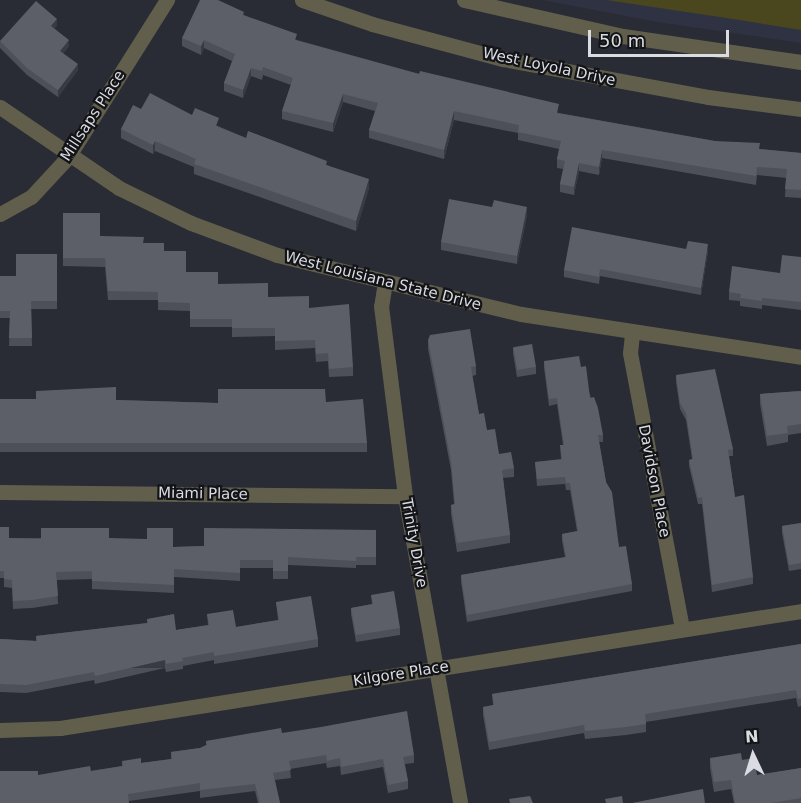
<!DOCTYPE html>
<style>
body{margin:0}
#map{position:relative;width:801px;height:803px;overflow:hidden;background:#292b35;font-family:"DejaVu Sans",sans-serif}
div>[style]{position:absolute}
.built>*{inset:0;background:#2f3242}
.green>*{inset:0;background:#4a461e}
.minor>*{height:15px;margin:-7.5px;padding:0 7.5px;transform-origin:7.5px;border-radius:7.5px;background:#615f4b}
.wall>*{inset:0;background:#4d5059}
.shaded-wall>*{inset:0;background:#383b45;transform-origin:0 0}
.building>*{inset:0;background:#5c5f68;transform-origin:0 0}
span{translate:-50% -50%;white-space:nowrap;text-align:center;line-height:1.15;-webkit-text-stroke:4.5px #131418;paint-order:stroke}
.street-label{font-size:15px;color:#dadce2}
.north{position:absolute;left:723px;top:725px;width:60px;height:60px;-webkit-text-stroke:4px #131418;paint-order:stroke;rotate:356deg;font-size:16px;font-weight:700;line-height:24px;text-align:center;color:#dadce2}
.north::after{content:'';display:block;margin:auto;width:21px;height:27px;background:#dadce2;clip-path:polygon(50% 0,100% 100%,50% 72%,0 100%)}
.scale{position:absolute;left:588px;top:30px;width:141px;height:27px;box-sizing:border-box;border:3px solid #dadce2;border-top:0;padding-left:8px;font-size:18px;line-height:21px;white-space:nowrap;color:#dadce2;-webkit-text-stroke:4px #131418;paint-order:stroke}
</style>
<div id="map">
<div class="built">
<div style="clip-path:polygon(542px 0,801px 0,801px 43px,657px 22px)"></div>
</div>
<div class="green">
<div style="clip-path:polygon(606px 0,801px 0,801px 30px,733px 19px)"></div>
</div>
<div class="minor">
<div style="left:302px;top:0;width:74px;rotate:18.9deg"></div>
<div style="left:372px;top:24px;width:136px;rotate:15deg"></div>
<div style="left:503px;top:59px;width:208px;rotate:10.5deg"></div>
<div style="left:708px;top:97px;width:94px;rotate:7.4deg"></div>
<div style="left:464px;top:0;width:163px;rotate:12.8deg"></div>
<div style="left:623px;top:36px;width:180px;rotate:8.3deg"></div>
<div style="left:0;top:107px;width:144px;rotate:34.2deg"></div>
<div style="left:119px;top:188px;width:80px;rotate:25.9deg"></div>
<div style="left:191px;top:223px;width:92px;rotate:20.4deg"></div>
<div style="left:277px;top:255px;width:251px;rotate:13.6deg"></div>
<div style="left:521px;top:314px;width:283px;rotate:8.7deg"></div>
<div style="left:0;top:214px;width:35px;rotate:-29deg"></div>
<div style="left:31px;top:197px;width:54px;rotate:-47.2deg"></div>
<div style="left:68px;top:157px;width:186px;rotate:-57.8deg"></div>
<div style="left:385px;top:282px;width:24px;rotate:99deg"></div>
<div style="left:381px;top:306px;width:192px;rotate:82.8deg"></div>
<div style="left:405px;top:496px;width:312px;rotate:79.8deg"></div>
<div style="left:632px;top:334px;width:19px;rotate:96deg"></div>
<div style="left:630px;top:353px;width:280px;rotate:79.3deg"></div>
<div style="left:0;top:492px;width:405px;rotate:0.6deg"></div>
<div style="left:0;top:730px;width:60px;rotate:-1.9deg"></div>
<div style="left:60px;top:728px;width:750px;rotate:-8.97deg"></div>
</div>
<div class="wall">
<div style="clip-path:polygon(244px 15px,297px 40px,559px 113px,760px 149px,801px 153px,801px 198px,785px 197px,786px 178px,757px 175px,756px 185px,602px 158px,599px 175px,579px 171px,574px 195px,560px 192px,560px 184px,563px 169px,557px 168px,557px 159px,559px 149px,518px 140px,518px 133px,454px 120px,444px 159px,369px 138px,369px 130px,375px 111px,343px 102px,333px 132px,282px 119px,282px 111px,291px 85px,263px 75px,262px 80px,251px 76px,243px 98px,224px 91px,224px 83px,232px 61px,204px 48px,201px 55px,182px 46px,182px 38px)"></div>
<div style="clip-path:polygon(57px 26px,54px 28px,69px 46px,63px 54px,78px 70px,58px 97px,27px 75px,0 48px,0 41px)"></div>
<div style="clip-path:polygon(141px 109px,192px 115px,246px 138px,327px 165px,369px 188px,356px 231px,194px 174px,194px 167px,155px 151px,153px 154px,121px 138px,121px 129px)"></div>
<div style="clip-path:polygon(63px 213px,100px 236px,143px 243px,164px 251px,186px 272px,218px 284px,309px 308px,353px 367px,353px 376px,329px 377px,328px 361px,316px 362px,315px 348px,275px 350px,275px 336px,232px 337px,232px 327px,190px 327px,190px 311px,158px 310px,158px 300px,108px 300px,105px 267px,63px 266px)"></div>
<div style="clip-path:polygon(527px 215px,517px 264px,441px 250px,441px 242px)"></div>
<div style="clip-path:polygon(686px 249px,708px 251px,701px 295px,600px 276px,599px 284px,564px 277px,564px 270px)"></div>
<div style="clip-path:polygon(57px 254px,57px 309px,31px 309px,32px 346px,9px 346px,10px 318px,0 318px,0 276px,16px 276px)"></div>
<div style="clip-path:polygon(801px 257px,801px 310px,762px 305px,762px 309px,740px 306px,740px 301px,729px 300px,729px 292px,780px 273px)"></div>
<div style="clip-path:polygon(428px 340px,476px 366px,476px 375px,472px 376px,479px 414px,499px 454px,514px 468px,514px 477px,503px 478px,510px 535px,510px 543px,457px 552px,451px 514px,451px 505px,454px 504px,451px 470px,428px 349px)"></div>
<div style="clip-path:polygon(513px 347px,536px 367px,536px 374px,517px 377px,513px 353px)"></div>
<div style="clip-path:polygon(544px 361px,581px 367px,603px 435px,603px 442px,599px 442px,606px 482px,619px 547px,632px 584px,632px 591px,467px 622px,461px 582px,461px 575px,565px 557px,562px 541px,562px 534px,577px 531px,570px 490px,566px 490px,565px 484px,537px 486px,535px 462px,561px 460px,560px 445px,563px 445px,557px 404px,549px 406px,544px 368px)"></div>
<div style="clip-path:polygon(676px 375px,733px 449px,733px 456px,729px 456px,735px 497px,753px 577px,753px 584px,712px 592px,702px 504px,698px 504px,689px 466px,689px 460px,692px 459px,686px 420px,680px 409px,676px 382px)"></div>
<div style="clip-path:polygon(801px 391px,801px 433px,788px 435px,788px 442px,767px 446px,760px 404px,760px 394px)"></div>
<div style="clip-path:polygon(0 399px,116px 400px,218px 403px,326px 402px,367px 443px,367px 452px,0 452px)"></div>
<div style="clip-path:polygon(801px 523px,801px 569px,789px 571px,782px 533px,782px 526px)"></div>
<div style="clip-path:polygon(0 527px,9px 538px,109px 538px,173px 547px,204px 546px,376px 530px,376px 565px,356px 565px,356px 568px,288px 565px,288px 579px,273px 579px,273px 568px,240px 568px,240px 581px,174px 577px,174px 593px,92px 589px,92px 579px,57px 580px,58px 604px,32px 608px,13px 609px,12px 588px,4px 587px,4px 578px,0 578px)"></div>
<div style="clip-path:polygon(371px 595px,400px 628px,400px 635px,356px 642px,351px 614px,351px 608px,372px 604px)"></div>
<div style="clip-path:polygon(276px 602px,318px 639px,318px 647px,214px 664px,214px 660px,183px 666px,183px 669px,166px 672px,165px 668px,95px 684px,94px 680px,26px 693px,0 692px,0 639px,36px 641px,36px 636px,147px 623px,147px 619px,176px 630px,208px 625px,207px 614px,236px 627px,278px 620px)"></div>
<div style="clip-path:polygon(801px 644px,801px 706px,798px 707px,796px 698px,646px 722px,646px 732px,626px 735px,585px 739px,584px 733px,489px 750px,483px 715px,483px 707px,493px 705px,492px 694px)"></div>
<div style="clip-path:polygon(282px 733px,414px 755px,414px 763px,405px 764px,408px 781px,408px 789px,388px 793px,383px 767px,341px 775px,340px 766px,327px 768px,326px 763px,290px 769px,291px 778px,275px 780px,280px 803px,258px 803px,255px 791px,200px 798px,200px 791px,129px 801px,38px 775px,91px 771px,122px 766px,122px 761px,141px 763px,171px 759px,171px 752px,200px 748px,206px 745px,206px 741px)"></div>
<div style="clip-path:polygon(710px 758px,742px 760px,757px 775px,801px 768px,801px 803px,734px 803px,731px 789px,714px 792px,710px 768px)"></div>
</div>
<div class="shaded-wall">
<div style="clip-path:polygon(57px 19px,57px 26px,51px 32px,51px 26px)"></div>
<div style="clip-path:polygon(69px 40px,69px 46px,60px 58px,60px 51px)"></div>
<div style="clip-path:polygon(204px 40px,204px 48px,201px 55px,201px 46px)"></div>
<div style="clip-path:polygon(78px 64px,78px 70px,58px 97px,58px 90px)"></div>
<div style="clip-path:polygon(251px 68px,251px 76px,243px 98px,243px 90px)"></div>
<div style="clip-path:polygon(343px 94px,343px 102px,333px 132px,333px 123px)"></div>
<div style="clip-path:polygon(454px 111px,454px 120px,444px 159px,444px 150px)"></div>
<div style="clip-path:polygon(155px 141px,155px 151px,153px 154px,153px 145px)"></div>
<div style="clip-path:polygon(602px 150px,602px 158px,599px 175px,599px 167px)"></div>
<div style="clip-path:polygon(579px 163px,579px 171px,574px 195px,574px 187px)"></div>
<div style="clip-path:polygon(369px 179px,369px 188px,356px 231px,356px 221px)"></div>
<div style="clip-path:polygon(527px 207px,527px 215px,517px 264px,517px 256px)"></div>
<div style="clip-path:polygon(708px 244px,708px 251px,701px 295px,701px 288px)"></div>
<div style="left:165px;top:660px;width:8px;height:72px;rotate:90deg"></div>
</div>
<div class="building">
<div style="clip-path:polygon(200px 0,218px 0,244px 12px,243px 15px,297px 34px,295px 40px,419px 74px,420px 71px,559px 104px,557px 113px,714px 141px,760px 143px,759px 149px,801px 153px,801px 190px,785px 189px,787px 169px,757px 167px,756px 176px,602px 150px,599px 167px,579px 163px,574px 187px,560px 184px,565px 161px,557px 159px,561px 141px,518px 132px,519px 125px,454px 111px,444px 150px,369px 130px,378px 103px,343px 94px,333px 123px,282px 111px,293px 78px,263px 67px,262px 71px,251px 68px,243px 90px,224px 83px,235px 54px,204px 40px,201px 46px,182px 38px)"></div>
<div style="clip-path:polygon(36px 1px,57px 19px,51px 26px,69px 40px,60px 51px,78px 64px,58px 90px,27px 68px,0 41px)"></div>
<div style="clip-path:polygon(150px 93px,192px 115px,195px 108px,219px 118px,216px 126px,246px 138px,248px 131px,327px 161px,326px 165px,369px 179px,356px 221px,194px 164px,196px 159px,155px 141px,153px 145px,121px 129px,133px 105px,141px 109px)"></div>
<div style="clip-path:polygon(449px 199px,492px 207px,494px 200px,527px 207px,517px 256px,441px 242px)"></div>
<div style="clip-path:polygon(63px 213px,100px 213px,100px 236px,144px 237px,143px 243px,164px 243px,164px 251px,186px 251px,186px 272px,218px 272px,218px 284px,268px 283px,268px 297px,309px 296px,309px 308px,349px 304px,353px 367px,329px 369px,328px 353px,316px 354px,315px 340px,275px 341px,275px 328px,232px 328px,232px 319px,190px 319px,190px 303px,158px 302px,158px 292px,108px 291px,105px 258px,63px 258px)"></div>
<div style="clip-path:polygon(572px 227px,686px 249px,688px 241px,708px 244px,701px 288px,600px 269px,599px 277px,564px 270px)"></div>
<div style="clip-path:polygon(16px 254px,57px 254px,57px 301px,31px 301px,32px 338px,9px 338px,10px 311px,0 311px,0 276px,16px 276px)"></div>
<div style="clip-path:polygon(782px 255px,801px 257px,801px 302px,762px 298px,762px 301px,740px 298px,741px 294px,729px 292px,732px 266px,780px 273px)"></div>
<div style="clip-path:polygon(470px 329px,476px 366px,471px 367px,479px 414px,484px 413px,487px 430px,495px 429px,499px 454px,511px 452px,514px 468px,502px 470px,510px 535px,457px 543px,451px 505px,455px 504px,451px 461px,428px 340px,430px 335px)"></div>
<div style="left:532px;top:344px;width:23px;height:19px;rotate:80deg"></div>
<div style="clip-path:polygon(579px 356px,581px 367px,586px 366px,590px 398px,594px 397px,598px 408px,603px 435px,598px 435px,606px 482px,612px 492px,619px 547px,626px 546px,632px 584px,467px 615px,461px 575px,566px 557px,562px 534px,578px 531px,570px 483px,566px 483px,565px 477px,537px 479px,535px 462px,562px 459px,560px 445px,564px 445px,557px 398px,549px 399px,544px 361px)"></div>
<div style="clip-path:polygon(715px 369px,733px 449px,728px 450px,735px 497px,744px 495px,753px 577px,712px 585px,702px 497px,698px 498px,689px 460px,693px 459px,686px 413px,680px 403px,676px 375px)"></div>
<div style="clip-path:polygon(116px 387px,116px 400px,218px 403px,218px 389px,325px 389px,326px 402px,363px 399px,367px 443px,0 443px,0 399px,36px 399px,36px 391px)"></div>
<div style="clip-path:polygon(801px 391px,801px 424px,787px 426px,788px 433px,767px 436px,760px 394px)"></div>
<div style="clip-path:polygon(801px 523px,801px 563px,789px 565px,782px 526px)"></div>
<div style="clip-path:polygon(0 527px,9px 527px,9px 538px,41px 539px,41px 528px,109px 528px,109px 538px,147px 539px,147px 528px,173px 528px,173px 547px,204px 546px,204px 528px,376px 530px,376px 557px,356px 557px,356px 561px,288px 557px,288px 571px,273px 571px,273px 560px,240px 560px,240px 573px,174px 569px,174px 585px,92px 581px,92px 571px,56px 572px,58px 596px,32px 600px,13px 601px,12px 580px,4px 579px,4px 571px,0 571px)"></div>
<div style="clip-path:polygon(394px 591px,400px 628px,356px 635px,351px 608px,373px 604px,371px 595px)"></div>
<div style="clip-path:polygon(311px 596px,318px 639px,214px 656px,214px 652px,182px 658px,183px 661px,166px 664px,165px 660px,95px 676px,94px 672px,26px 685px,0 684px,0 639px,37px 641px,36px 636px,148px 623px,147px 619px,174px 614px,176px 630px,209px 625px,207px 614px,233px 610px,236px 627px,279px 620px,276px 602px)"></div>
<div style="clip-path:polygon(801px 644px,801px 698px,798px 699px,796px 690px,645px 714px,646px 724px,626px 727px,585px 731px,584px 725px,489px 742px,483px 707px,494px 705px,492px 694px)"></div>
<div style="clip-path:polygon(407px 711px,414px 755px,403px 757px,408px 781px,388px 785px,383px 759px,341px 767px,340px 758px,327px 761px,326px 755px,289px 761px,291px 770px,273px 773px,280px 803px,260px 803px,255px 784px,200px 790px,200px 783px,128px 794px,129px 803px,0 803px,0 771px,38px 771px,38px 775px,90px 766px,91px 771px,123px 766px,122px 761px,141px 758px,141px 763px,172px 759px,171px 752px,200px 748px,207px 745px,206px 741px,281px 728px,282px 733px,321px 727px)"></div>
<div style="clip-path:polygon(741px 753px,742px 760px,754px 758px,757px 775px,801px 768px,801px 798px,771px 803px,735px 803px,731px 780px,714px 782px,710px 758px)"></div>
<div style="clip-path:polygon(703px 789px,705px 803px,632px 803px)"></div>
<div style="clip-path:polygon(530px 796px,533px 803px,510px 803px,509px 799px)"></div>
<div style="clip-path:polygon(622px 796px,623px 803px,606px 803px,605px 799px)"></div>
</div>
<div class="street-label">
<span style="left:549px;top:67px;rotate:12deg">West Loyola Drive</span>
<span style="left:93px;top:116px;rotate:-57deg">Millsaps Place</span>
<span style="left:383px;top:281px;rotate:14deg">West Louisiana State Drive</span>
<span style="left:654px;top:481px;rotate:79deg">Davidson Place</span>
<span style="left:203px;top:494px;rotate:1deg">Miami Place</span>
<span style="left:414px;top:543px;rotate:80deg">Trinity Drive</span>
<span style="left:401px;top:674px;rotate:-9deg">Kilgore Place</span>
</div>
<div class="north">N</div>
<div class="scale">50 m</div>
</div>
